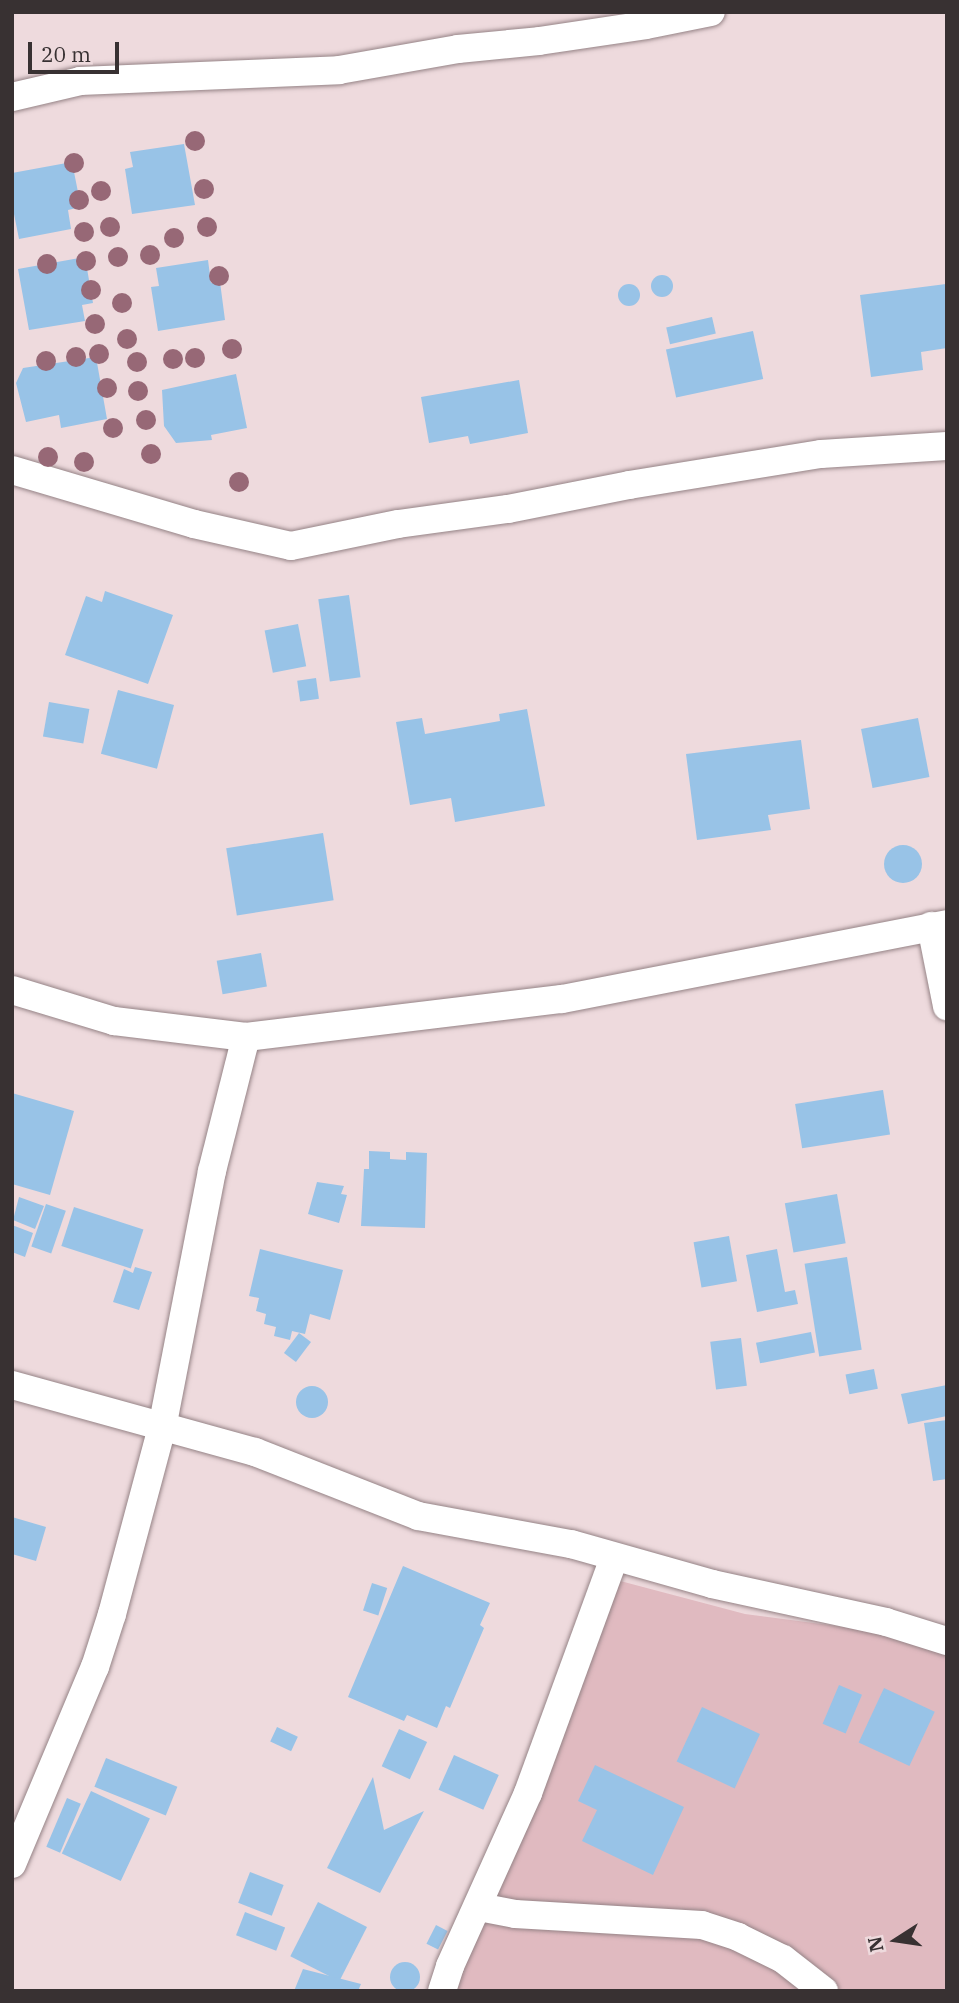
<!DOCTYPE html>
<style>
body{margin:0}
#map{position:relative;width:959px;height:2003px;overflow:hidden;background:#eedadd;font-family:"IBM Plex Serif",serif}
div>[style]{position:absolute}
.green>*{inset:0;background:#e0bac0}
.building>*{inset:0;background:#98c3e7;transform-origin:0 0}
.round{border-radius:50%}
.roads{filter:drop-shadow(0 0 2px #958386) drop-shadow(0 0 2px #958386)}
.minor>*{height:28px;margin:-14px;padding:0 14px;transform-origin:14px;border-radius:14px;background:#fff}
.trees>*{width:20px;height:20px;margin:-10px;border-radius:50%;background:#976876}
span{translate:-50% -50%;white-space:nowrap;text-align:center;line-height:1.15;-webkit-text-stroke:6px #eedadd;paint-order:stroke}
.frame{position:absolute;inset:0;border:14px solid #383132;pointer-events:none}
.north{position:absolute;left:861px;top:1905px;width:70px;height:70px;-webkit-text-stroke:5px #eedadd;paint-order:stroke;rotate:258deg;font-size:19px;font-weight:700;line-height:28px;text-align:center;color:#383132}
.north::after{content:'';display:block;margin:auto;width:24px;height:32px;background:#383132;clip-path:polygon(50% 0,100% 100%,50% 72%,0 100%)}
.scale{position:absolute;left:28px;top:42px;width:91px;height:32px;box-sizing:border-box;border:4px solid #383132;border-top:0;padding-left:9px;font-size:21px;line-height:24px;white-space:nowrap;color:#383132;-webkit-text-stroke:5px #eedadd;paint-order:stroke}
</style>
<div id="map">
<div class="green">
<div style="clip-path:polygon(609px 1578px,745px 1614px,883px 1632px,947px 1654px,947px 1991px,439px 1991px)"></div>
</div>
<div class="building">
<div style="clip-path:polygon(184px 144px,195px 205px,132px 214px,125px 169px,133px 167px,130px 152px)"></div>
<div style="clip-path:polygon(72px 162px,81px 207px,68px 210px,71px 229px,19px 239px,12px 204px,12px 173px)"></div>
<div style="clip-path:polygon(85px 257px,93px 303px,82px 305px,85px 321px,29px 330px,18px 269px)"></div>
<div style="clip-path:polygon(208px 260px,211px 283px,220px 282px,225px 320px,158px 331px,151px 287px,159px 286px,156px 268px)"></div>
<div class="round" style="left:651px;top:275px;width:22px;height:22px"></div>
<div class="round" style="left:618px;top:284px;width:22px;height:22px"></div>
<div style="clip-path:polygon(946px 284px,947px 348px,921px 352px,923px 370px,871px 377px,860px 295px)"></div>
<div style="left:712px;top:317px;width:17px;height:47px;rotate:77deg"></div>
<div style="left:753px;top:331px;width:49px;height:89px;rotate:78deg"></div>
<div style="clip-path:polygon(96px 357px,107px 419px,61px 428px,59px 415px,26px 422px,16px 383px,23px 368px)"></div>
<div style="clip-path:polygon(236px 374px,247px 428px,211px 435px,212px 440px,176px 443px,164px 426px,162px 390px)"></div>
<div style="clip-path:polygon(519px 380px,528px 433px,470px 444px,468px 436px,429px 443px,421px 397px)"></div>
<div style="clip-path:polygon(105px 591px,173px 615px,148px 684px,65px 655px,86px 596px,102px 602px)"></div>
<div style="left:349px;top:595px;width:83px;height:31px;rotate:82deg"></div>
<div style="left:298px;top:624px;width:43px;height:34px;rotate:79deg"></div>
<div style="left:316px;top:678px;width:21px;height:19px;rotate:82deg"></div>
<div style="left:118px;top:690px;width:58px;height:66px;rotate:15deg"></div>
<div style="left:49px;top:702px;width:41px;height:35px;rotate:10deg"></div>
<div style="clip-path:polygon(527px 709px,545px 806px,455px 822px,451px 798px,410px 805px,396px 722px,422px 718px,425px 734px,500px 721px,499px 714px)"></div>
<div style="left:918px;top:718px;width:60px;height:58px;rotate:79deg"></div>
<div style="clip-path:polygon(801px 740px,810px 809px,768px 815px,771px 830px,697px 840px,686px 754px)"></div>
<div style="left:323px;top:833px;width:68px;height:98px;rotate:81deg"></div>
<div class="round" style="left:884px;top:845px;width:38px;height:38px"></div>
<div style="left:261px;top:953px;width:34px;height:45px;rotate:80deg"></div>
<div style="left:883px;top:1090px;width:45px;height:89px;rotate:81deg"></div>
<div style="clip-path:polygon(12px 1093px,74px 1111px,50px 1195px,12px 1184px)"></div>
<div style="clip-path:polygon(369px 1151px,390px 1152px,390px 1159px,406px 1160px,406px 1152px,427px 1153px,425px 1228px,361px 1226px,364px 1169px,369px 1169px)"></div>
<div style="clip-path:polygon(317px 1182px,344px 1186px,341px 1194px,347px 1195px,339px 1223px,308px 1214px)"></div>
<div style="left:837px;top:1194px;width:50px;height:53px;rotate:80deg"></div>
<div style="clip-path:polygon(19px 1197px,44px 1206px,35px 1229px,13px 1220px)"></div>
<div style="left:46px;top:1204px;width:21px;height:45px;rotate:19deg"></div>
<div style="left:74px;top:1207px;width:73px;height:41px;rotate:18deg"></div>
<div style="clip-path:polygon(12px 1225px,33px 1233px,25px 1257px,12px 1252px)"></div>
<div style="left:729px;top:1236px;width:46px;height:36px;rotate:80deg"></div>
<div style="clip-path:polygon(260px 1249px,343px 1270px,330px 1320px,310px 1314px,305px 1334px,292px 1331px,290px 1340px,274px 1336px,276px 1327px,264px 1324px,266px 1314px,256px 1311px,259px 1298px,249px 1296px)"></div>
<div style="clip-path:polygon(777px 1249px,785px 1292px,795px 1290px,798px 1304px,757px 1312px,746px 1255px)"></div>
<div style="left:847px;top:1257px;width:94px;height:43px;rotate:81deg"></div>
<div style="clip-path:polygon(135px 1267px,152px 1272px,139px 1310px,113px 1302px,124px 1269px,133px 1273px)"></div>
<div style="left:811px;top:1332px;width:21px;height:56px;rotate:79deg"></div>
<div style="left:299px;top:1333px;width:15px;height:25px;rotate:37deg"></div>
<div style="left:741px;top:1338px;width:48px;height:31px;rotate:83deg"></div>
<div style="left:874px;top:1369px;width:20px;height:29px;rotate:79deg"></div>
<div style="clip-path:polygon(947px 1385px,947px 1416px,908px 1424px,901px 1394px)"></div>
<div class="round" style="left:296px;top:1386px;width:32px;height:32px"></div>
<div style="clip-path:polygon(947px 1420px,947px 1479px,933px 1481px,924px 1423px)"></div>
<div style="clip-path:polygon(12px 1517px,46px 1527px,36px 1561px,12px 1554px)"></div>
<div style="clip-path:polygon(403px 1566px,490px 1603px,480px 1625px,484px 1628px,450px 1708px,446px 1706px,437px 1728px,407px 1715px,404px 1721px,348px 1697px)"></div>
<div style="left:372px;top:1583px;width:16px;height:29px;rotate:18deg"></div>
<div style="left:839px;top:1685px;width:25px;height:42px;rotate:23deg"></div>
<div style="left:884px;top:1688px;width:56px;height:60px;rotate:25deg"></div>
<div style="left:702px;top:1707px;width:64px;height:60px;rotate:25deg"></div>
<div style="left:277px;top:1727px;width:23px;height:16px;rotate:25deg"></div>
<div style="left:399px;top:1729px;width:31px;height:41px;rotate:25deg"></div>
<div style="left:454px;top:1755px;width:49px;height:38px;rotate:24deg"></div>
<div style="left:106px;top:1758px;width:77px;height:31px;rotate:22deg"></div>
<div style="clip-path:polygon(595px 1765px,684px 1807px,653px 1875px,582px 1841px,597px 1810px,578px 1801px)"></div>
<div style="clip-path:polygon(373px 1777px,384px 1830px,424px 1811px,380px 1893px,327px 1868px)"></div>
<div style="left:91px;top:1791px;width:65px;height:69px;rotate:25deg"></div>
<div style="left:67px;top:1798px;width:15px;height:53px;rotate:23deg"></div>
<div style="left:250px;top:1872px;width:36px;height:33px;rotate:21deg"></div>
<div style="left:318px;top:1902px;width:55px;height:61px;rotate:27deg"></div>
<div style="left:245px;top:1912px;width:43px;height:25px;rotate:21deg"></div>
<div style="left:436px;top:1925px;width:13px;height:21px;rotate:27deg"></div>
<div class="round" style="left:390px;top:1962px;width:30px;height:30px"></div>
<div style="clip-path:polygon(303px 1969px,361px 1984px,358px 1991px,294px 1991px)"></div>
</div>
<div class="roads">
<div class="minor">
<div style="left:12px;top:97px;width:70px;rotate:-13.2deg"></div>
<div style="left:80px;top:81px;width:259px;rotate:-2.4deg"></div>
<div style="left:339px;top:70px;width:121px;rotate:-10deg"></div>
<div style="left:458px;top:49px;width:81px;rotate:-5.6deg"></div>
<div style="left:539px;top:41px;width:108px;rotate:-8.5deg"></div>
<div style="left:646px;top:25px;width:66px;rotate:-11.3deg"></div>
<div style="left:12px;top:470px;width:190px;rotate:16.5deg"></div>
<div style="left:194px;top:524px;width:99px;rotate:12.8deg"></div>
<div style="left:291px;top:546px;width:109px;rotate:-11.6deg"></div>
<div style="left:398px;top:524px;width:111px;rotate:-7.8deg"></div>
<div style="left:508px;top:509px;width:123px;rotate:-11.2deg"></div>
<div style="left:629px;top:485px;width:194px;rotate:-9.2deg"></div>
<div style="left:821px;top:454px;width:126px;rotate:-3.6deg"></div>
<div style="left:931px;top:926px;width:82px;rotate:78.7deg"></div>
<div style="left:12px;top:990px;width:107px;rotate:16.9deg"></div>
<div style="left:114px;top:1021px;width:133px;rotate:6.9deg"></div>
<div style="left:246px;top:1037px;width:318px;rotate:-6.9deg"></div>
<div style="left:562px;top:999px;width:392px;rotate:-11deg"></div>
<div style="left:12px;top:1385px;width:252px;rotate:15.4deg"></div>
<div style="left:255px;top:1452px;width:175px;rotate:21.4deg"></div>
<div style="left:418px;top:1516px;width:156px;rotate:10.4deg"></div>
<div style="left:571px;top:1544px;width:147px;rotate:15.8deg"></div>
<div style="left:712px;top:1584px;width:178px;rotate:12.3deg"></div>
<div style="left:886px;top:1622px;width:64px;rotate:17.3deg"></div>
<div style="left:12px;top:1864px;width:214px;rotate:-67.2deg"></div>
<div style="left:95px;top:1667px;width:56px;rotate:-72.2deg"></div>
<div style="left:112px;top:1614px;width:193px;rotate:-75deg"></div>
<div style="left:162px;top:1428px;width:262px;rotate:-79deg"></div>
<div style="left:212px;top:1171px;width:138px;rotate:-75.8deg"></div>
<div style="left:479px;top:1907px;width:37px;rotate:11deg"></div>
<div style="left:515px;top:1914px;width:187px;rotate:3.4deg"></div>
<div style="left:702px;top:1925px;width:38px;rotate:18deg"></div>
<div style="left:738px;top:1937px;width:50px;rotate:26.1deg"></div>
<div style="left:783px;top:1959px;width:52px;rotate:38deg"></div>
<div style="left:442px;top:1991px;width:26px;rotate:-72deg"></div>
<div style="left:450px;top:1966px;width:190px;rotate:-65.7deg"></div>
<div style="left:528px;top:1793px;width:250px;rotate:-69.9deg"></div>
</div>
</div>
<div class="trees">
<div style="left:195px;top:141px"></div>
<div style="left:74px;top:163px"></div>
<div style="left:204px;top:189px"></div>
<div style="left:101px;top:191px"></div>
<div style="left:79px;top:200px"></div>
<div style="left:110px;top:227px"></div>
<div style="left:207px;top:227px"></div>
<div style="left:84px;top:232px"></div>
<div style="left:174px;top:238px"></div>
<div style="left:150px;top:255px"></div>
<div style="left:118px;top:257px"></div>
<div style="left:86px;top:261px"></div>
<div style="left:47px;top:264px"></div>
<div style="left:219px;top:276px"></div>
<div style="left:91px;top:290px"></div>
<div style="left:122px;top:303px"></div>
<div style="left:95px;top:324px"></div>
<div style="left:127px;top:339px"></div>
<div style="left:232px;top:349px"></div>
<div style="left:99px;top:354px"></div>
<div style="left:76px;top:357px"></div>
<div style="left:195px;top:358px"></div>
<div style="left:173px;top:359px"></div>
<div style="left:46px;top:361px"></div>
<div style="left:137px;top:362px"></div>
<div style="left:107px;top:388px"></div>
<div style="left:138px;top:391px"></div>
<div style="left:146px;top:420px"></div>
<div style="left:113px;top:428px"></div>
<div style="left:151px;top:454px"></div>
<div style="left:48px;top:457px"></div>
<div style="left:84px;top:462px"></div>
<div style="left:239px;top:482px"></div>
</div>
<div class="frame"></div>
<div class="north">N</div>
<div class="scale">20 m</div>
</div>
